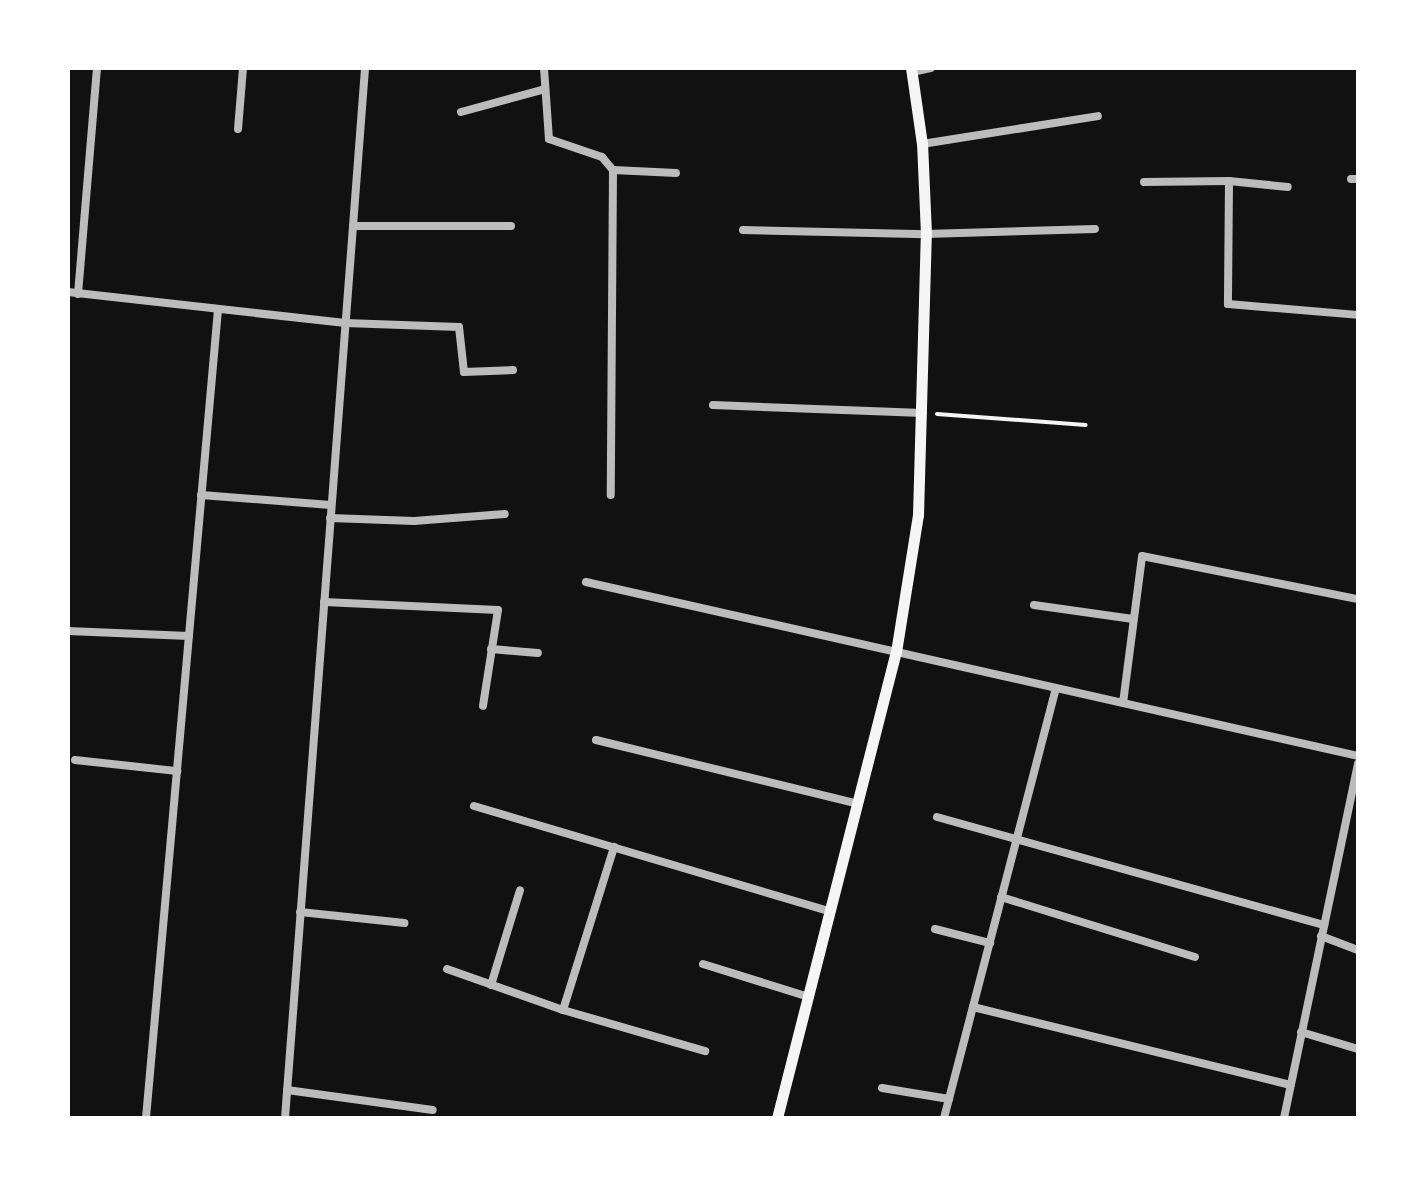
<!DOCTYPE html>
<style>
body{margin:0}
#map{position:relative;width:1426px;height:1186px;overflow:hidden;background:#111;font-family:Lato,sans-serif}
div>[style]{position:absolute}
.path>*{height:4px;margin:-2px;padding:0 2px;transform-origin:2px;border-radius:2px;background:#f5f5f5}
.minor>*{height:8px;margin:-4px;padding:0 4px;transform-origin:4px;border-radius:4px;background:#bcbcbc}
.secondary>*{height:11px;margin:-5.5px;padding:0 5.5px;transform-origin:5.5px;border-radius:5.5px;background:#f5f5f5}
span{translate:-50% -50%;white-space:nowrap;text-align:center;line-height:1.15;-webkit-text-stroke:9px #fff;paint-order:stroke}
.frame{position:absolute;inset:0;border:70px solid #fff;pointer-events:none}
</style>
<div id="map">
<div class="path">
<div style="left:937px;top:414px;width:149px;rotate:4.2deg"></div>
</div>
<div class="minor">
<div style="left:544px;top:68px;width:71px;rotate:86deg"></div>
<div style="left:549px;top:139px;width:56px;rotate:18.8deg"></div>
<div style="left:602px;top:157px;width:17px;rotate:50deg"></div>
<div style="left:613px;top:170px;width:325px;rotate:90.4deg"></div>
<div style="left:912px;top:72px;width:19px;rotate:-12deg"></div>
<div style="left:461px;top:112px;width:87px;rotate:-15.3deg"></div>
<div style="left:238px;top:129px;width:61px;rotate:-85.3deg"></div>
<div style="left:922px;top:144px;width:178px;rotate:-9deg"></div>
<div style="left:613px;top:170px;width:63px;rotate:2.7deg"></div>
<div style="left:1351px;top:179px;width:7px"></div>
<div style="left:1229px;top:181px;width:123px;rotate:90.5deg"></div>
<div style="left:1228px;top:304px;width:130px;rotate:4.8deg"></div>
<div style="left:1144px;top:182px;width:85px;rotate:-0.7deg"></div>
<div style="left:1229px;top:181px;width:59px;rotate:5.8deg"></div>
<div style="left:353px;top:226px;width:158px"></div>
<div style="left:743px;top:230px;width:183px;rotate:1.3deg"></div>
<div style="left:926px;top:234px;width:169px;rotate:-1.7deg"></div>
<div style="left:68px;top:292px;width:279px;rotate:6.4deg"></div>
<div style="left:345px;top:323px;width:114px;rotate:2deg"></div>
<div style="left:459px;top:327px;width:45px;rotate:83.7deg"></div>
<div style="left:464px;top:372px;width:49px;rotate:-2.3deg"></div>
<div style="left:78px;top:294px;width:227px;rotate:-85.2deg"></div>
<div style="left:713px;top:405px;width:210px;rotate:2.2deg"></div>
<div style="left:201px;top:495px;width:130px;rotate:4.4deg"></div>
<div style="left:330px;top:518px;width:84px;rotate:2deg"></div>
<div style="left:414px;top:521px;width:91px;rotate:-4.4deg"></div>
<div style="left:586px;top:582px;width:791px;rotate:12.7deg"></div>
<div style="left:324px;top:602px;width:174px;rotate:2.6deg"></div>
<div style="left:498px;top:610px;width:97px;rotate:98.9deg"></div>
<div style="left:1034px;top:605px;width:100px;rotate:8deg"></div>
<div style="left:68px;top:631px;width:121px;rotate:2.4deg"></div>
<div style="left:491px;top:649px;width:47px;rotate:4.9deg"></div>
<div style="left:1123px;top:703px;width:148px;rotate:-82.6deg"></div>
<div style="left:1142px;top:556px;width:220px;rotate:11.3deg"></div>
<div style="left:596px;top:740px;width:270px;rotate:13.7deg"></div>
<div style="left:75px;top:760px;width:103px;rotate:6.2deg"></div>
<div style="left:474px;top:806px;width:372px;rotate:16.5deg"></div>
<div style="left:937px;top:817px;width:402px;rotate:15.6deg"></div>
<div style="left:1001px;top:897px;width:203px;rotate:17.2deg"></div>
<div style="left:300px;top:912px;width:105px;rotate:6deg"></div>
<div style="left:935px;top:929px;width:57px;rotate:14.3deg"></div>
<div style="left:1321px;top:936px;width:40px;rotate:21deg"></div>
<div style="left:703px;top:964px;width:111px;rotate:17.3deg"></div>
<div style="left:447px;top:969px;width:123px;rotate:19.5deg"></div>
<div style="left:563px;top:1010px;width:148px;rotate:16.1deg"></div>
<div style="left:491px;top:985px;width:99px;rotate:-73deg"></div>
<div style="left:973px;top:1007px;width:327px;rotate:13.8deg"></div>
<div style="left:563px;top:1010px;width:171px;rotate:-72.6deg"></div>
<div style="left:1301px;top:1032px;width:59px;rotate:16.6deg"></div>
<div style="left:882px;top:1088px;width:68px;rotate:9.3deg"></div>
<div style="left:287px;top:1090px;width:147px;rotate:7.8deg"></div>
<div style="left:146px;top:1118px;width:812px;rotate:-84.91deg"></div>
<div style="left:285px;top:1118px;width:1053px;rotate:-85.64deg"></div>
<div style="left:944px;top:1118px;width:444px;rotate:-75.4deg"></div>
<div style="left:1284px;top:1118px;width:362px;rotate:-78.2deg"></div>
</div>
<div class="secondary">
<div style="left:777px;top:1118px;width:481px;rotate:-75.7deg"></div>
<div style="left:896px;top:652px;width:139px;rotate:-80.9deg"></div>
<div style="left:918px;top:515px;width:281px;rotate:-88.4deg"></div>
<div style="left:926px;top:234px;width:90px;rotate:-92.5deg"></div>
<div style="left:922px;top:144px;width:77px;rotate:-98.2deg"></div>
</div>
<div class="frame"></div>
</div>
